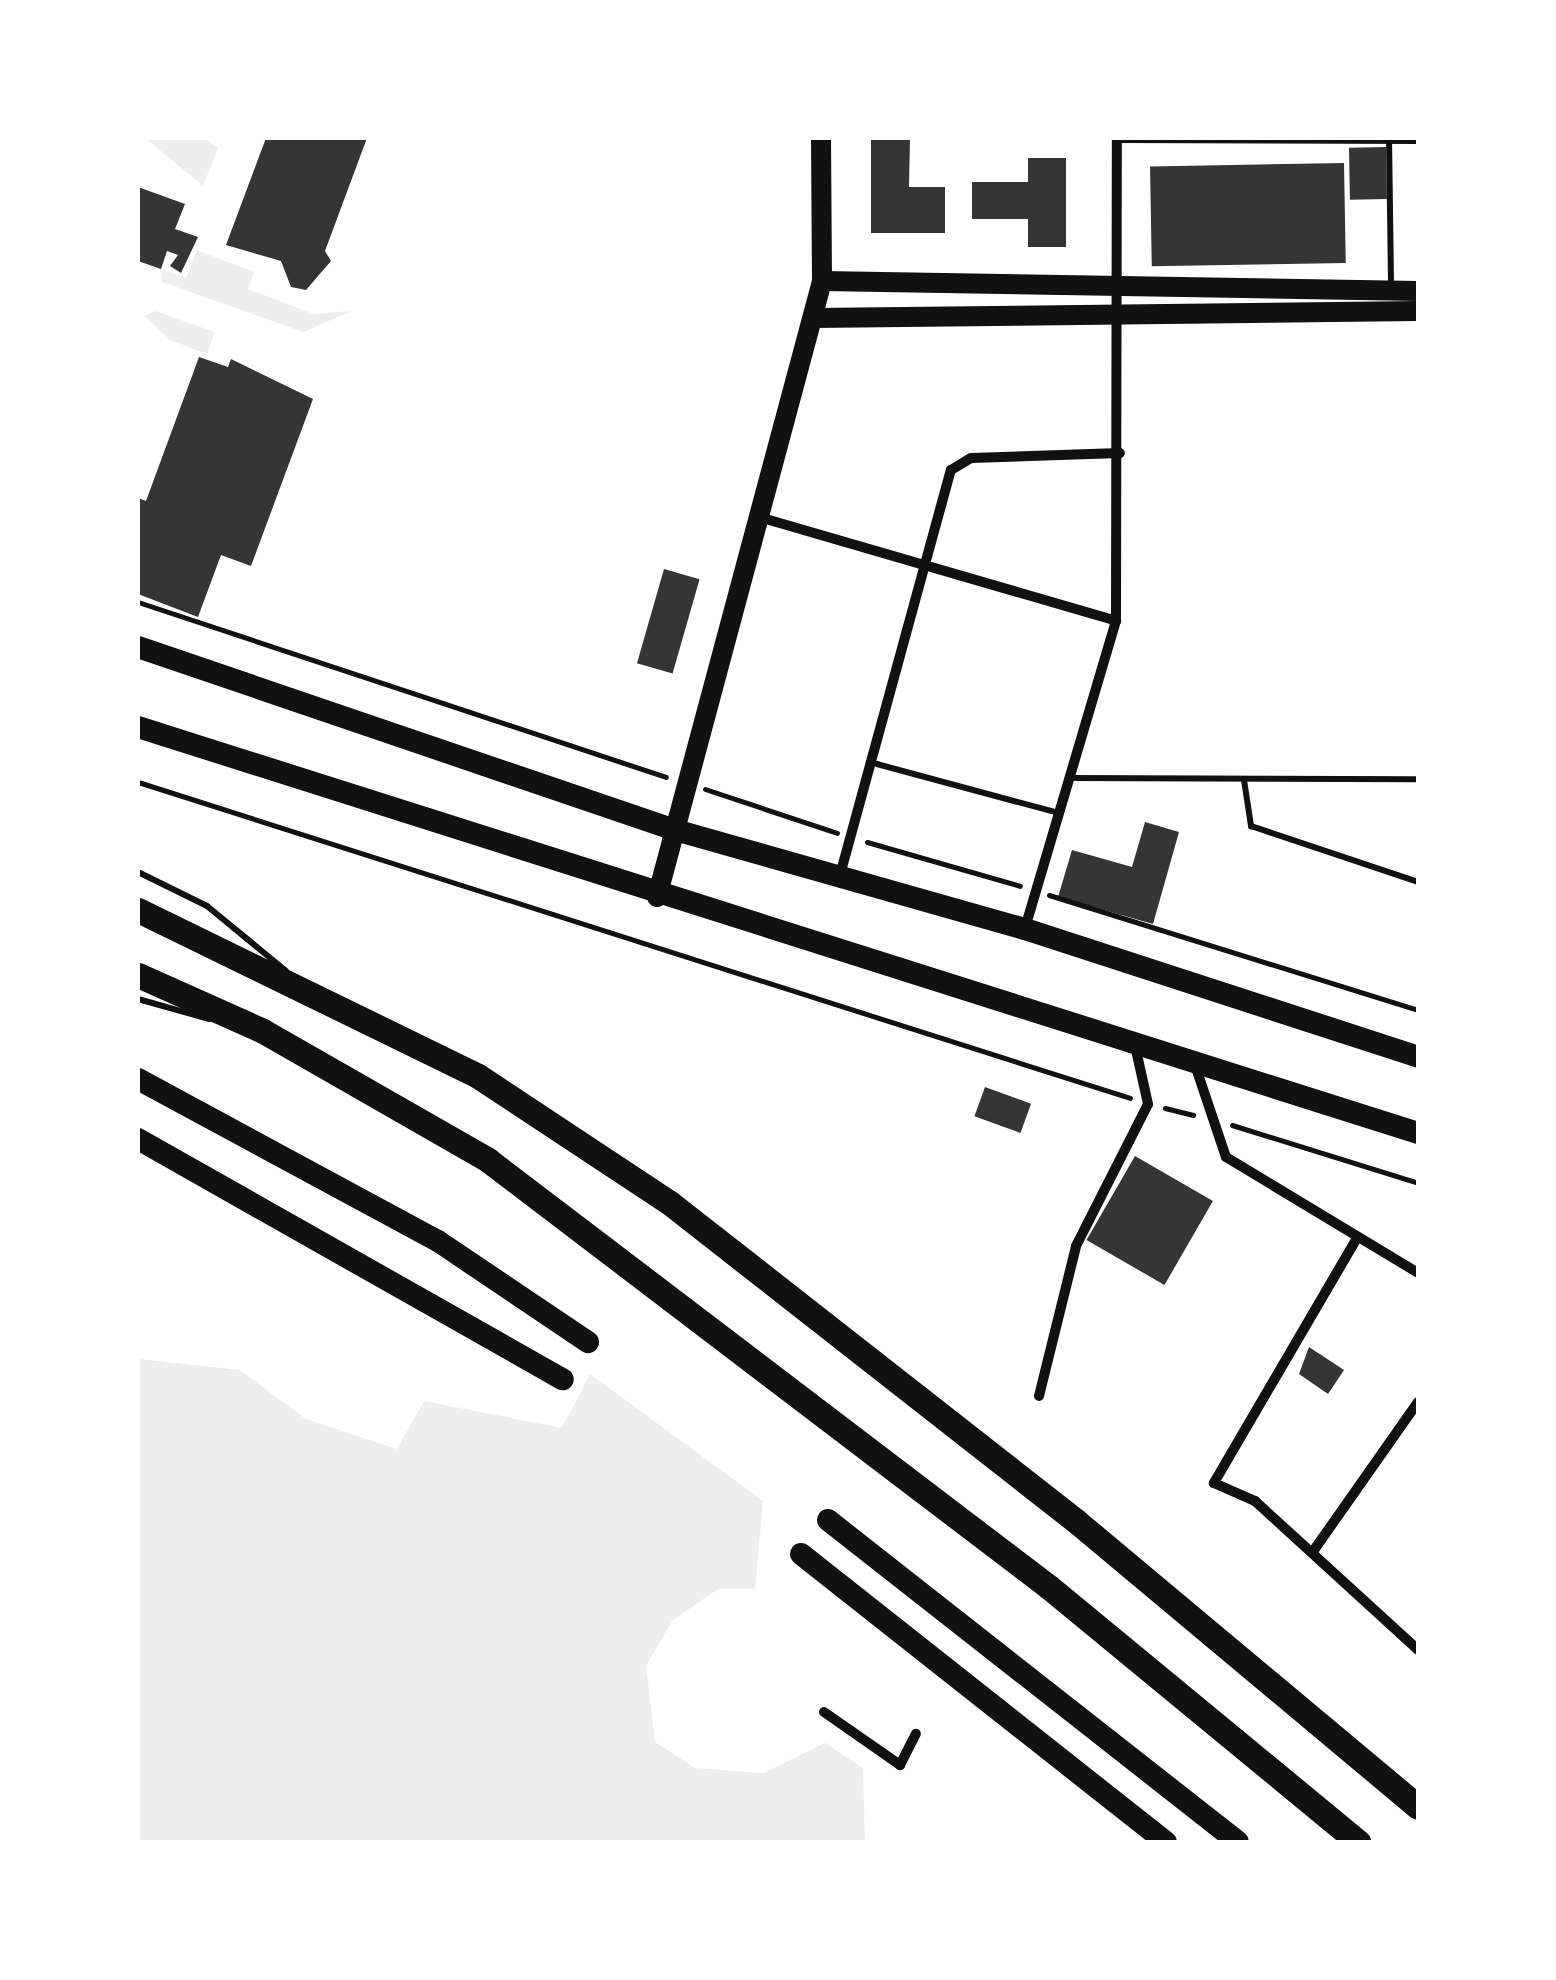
<!DOCTYPE html>
<style>
body{margin:0}
#map{position:relative;width:1556px;height:1980px;overflow:hidden;background:#fff;font-family:Arial,sans-serif}
div>[style]{position:absolute}
.green>*{inset:0;background:#eee}
.building>*{inset:0;background:#353535;transform-origin:0 0}
.path>*{height:5px;margin:-2.5px;padding:0 2.5px;transform-origin:2.5px;border-radius:2.5px;background:#111}
.service>*{height:6px;margin:-3px;padding:0 3px;transform-origin:3px;border-radius:3px;background:#111}
.minor>*{height:10px;margin:-5px;padding:0 5px;transform-origin:5px;border-radius:5px;background:#111}
.secondary>*{height:20px;margin:-10px;padding:0 10px;transform-origin:10px;border-radius:10px;background:#111}
.primary>*{height:22px;margin:-11px;padding:0 11px;transform-origin:11px;border-radius:11px;background:#111}
.trunk>*{height:22px;margin:-11px;padding:0 11px;transform-origin:11px;border-radius:11px;background:#111}
.motorway>*{height:25px;margin:-12.5px;padding:0 12.5px;transform-origin:12.5px;border-radius:12.5px;background:#111}
span{translate:-50% -50%;white-space:nowrap;text-align:center;line-height:1.15;-webkit-text-stroke:8px #fff;paint-order:stroke}
.frame{position:absolute;inset:0;border:140px solid #fff;pointer-events:none}
</style>
<div id="map">
<div class="green">
<div style="clip-path:polygon(145px 138px,204px 138px,218px 148px,203px 186px)"></div>
<div style="clip-path:polygon(197px 250px,254px 272px,248px 289px,314px 314px,352px 311px,303px 332px,162px 282px,161px 269px,186px 278px)"></div>
<div style="clip-path:polygon(155px 311px,215px 332px,207px 354px,170px 340px,145px 316px)"></div>
<div style="clip-path:polygon(138px 1359px,240px 1370px,306px 1419px,397px 1449px,424px 1401px,562px 1428px,590px 1374px,763px 1501px,755px 1589px,718px 1589px,673px 1620px,646px 1666px,655px 1742px,695px 1768px,764px 1773px,825px 1743px,863px 1768px,865px 1842px,138px 1842px)"></div>
</div>
<div class="building">
<div style="clip-path:polygon(266px 138px,367px 138px,325px 251px,331px 261px,306px 290px,291px 287px,281px 261px,226px 245px)"></div>
<div style="clip-path:polygon(871px 138px,910px 138px,909px 187px,945px 187px,945px 233px,871px 233px)"></div>
<div style="left:1386px;top:147px;width:52px;height:37px;rotate:89deg"></div>
<div style="clip-path:polygon(1028px 158px,1066px 158px,1066px 247px,1028px 247px,1028px 219px,972px 219px,972px 182px,1028px 182px)"></div>
<div style="left:1344px;top:163px;width:100px;height:194px;rotate:89deg"></div>
<div style="clip-path:polygon(138px 187px,185px 204px,175px 229px,198px 237px,181px 273px,170px 266px,178px 255px,167px 251px,161px 269px,138px 261px)"></div>
<div style="clip-path:polygon(199px 357px,228px 367px,231px 359px,313px 399px,251px 566px,221px 555px,198px 617px,138px 594px,138px 498px,146px 501px)"></div>
<div style="left:664px;top:569px;width:37px;height:98px;rotate:16deg"></div>
<div style="clip-path:polygon(1145px 822px,1179px 832px,1153px 924px,1058px 897px,1072px 850px,1132px 867px)"></div>
<div style="left:985px;top:1087px;width:49px;height:31px;rotate:20deg"></div>
<div style="left:1135px;top:1156px;width:90px;height:97px;rotate:30deg"></div>
<div style="clip-path:polygon(1309px 1347px,1344px 1370px,1328px 1394px,1299px 1374px)"></div>
</div>
<div class="path">
<div style="left:138px;top:602px;width:556px;rotate:18.34deg"></div>
<div style="left:138px;top:782px;width:1041px;rotate:17.67deg"></div>
<div style="left:705px;top:789px;width:139px;rotate:18.4deg"></div>
<div style="left:867px;top:842px;width:159px;rotate:16deg"></div>
<div style="left:1049px;top:895px;width:387px;rotate:17.3deg"></div>
<div style="left:1165px;top:1108px;width:29px;rotate:14deg"></div>
<div style="left:1232px;top:1125px;width:195px;rotate:17.3deg"></div>
</div>
<div class="service">
<div style="left:1389px;top:138px;width:147px;rotate:89.2deg"></div>
<div style="left:1117px;top:140px;width:301px;rotate:0.2deg"></div>
<div style="left:877px;top:764px;width:188px;rotate:15.1deg"></div>
<div style="left:1070px;top:778px;width:348px;rotate:0.2deg"></div>
<div style="left:1244px;top:780px;width:47px;rotate:81.3deg"></div>
<div style="left:1251px;top:826px;width:176px;rotate:18.5deg"></div>
<div style="left:138px;top:872px;width:77px;rotate:26.2deg"></div>
<div style="left:207px;top:906px;width:102px;rotate:39.4deg"></div>
<div style="left:138px;top:999px;width:74px;rotate:15.7deg"></div>
</div>
<div class="minor">
<div style="left:759px;top:517px;width:372px;rotate:16.2deg"></div>
<div style="left:840px;top:875px;width:420px;rotate:-74.7deg"></div>
<div style="left:951px;top:470px;width:23px;rotate:-31deg"></div>
<div style="left:971px;top:458px;width:149px;rotate:-1.9deg"></div>
<div style="left:1025px;top:928px;width:320px;rotate:-73.5deg"></div>
<div style="left:1116px;top:621px;width:483px;rotate:-89.9deg"></div>
<div style="left:1196px;top:1068px;width:94px;rotate:71.4deg"></div>
<div style="left:1226px;top:1157px;width:224px;rotate:31.1deg"></div>
<div style="left:1357px;top:1238px;width:284px;rotate:120.3deg"></div>
<div style="left:1214px;top:1483px;width:45px;rotate:23.7deg"></div>
<div style="left:1255px;top:1501px;width:221px;rotate:42.4deg"></div>
<div style="left:1039px;top:1396px;width:154px;rotate:-76.1deg"></div>
<div style="left:1076px;top:1246px;width:159px;rotate:-63.1deg"></div>
<div style="left:1148px;top:1104px;width:55px;rotate:-102.5deg"></div>
<div style="left:1314px;top:1550px;width:181px;rotate:-54.9deg"></div>
<div style="left:824px;top:1712px;width:93px;rotate:34.9deg"></div>
<div style="left:900px;top:1765px;width:35px;rotate:-63deg"></div>
</div>
<div class="secondary">
<div style="left:822px;top:281px;width:596px;rotate:0.96deg"></div>
<div style="left:813px;top:318px;width:605px;rotate:-0.66deg"></div>
<div style="left:657px;top:897px;width:638px;rotate:-75deg"></div>
<div style="left:822px;top:281px;width:143px;rotate:-90.4deg"></div>
</div>
<div class="primary">
<div style="left:138px;top:647px;width:567px;rotate:18.82deg"></div>
<div style="left:675px;top:830px;width:364px;rotate:15.8deg"></div>
<div style="left:1025px;top:929px;width:413px;rotate:18deg"></div>
<div style="left:138px;top:727px;width:1343px;rotate:17.6deg"></div>
</div>
<div class="trunk">
<div style="left:138px;top:1079px;width:341px;rotate:28.4deg"></div>
<div style="left:438px;top:1241px;width:181px;rotate:34deg"></div>
<div style="left:138px;top:1139px;width:488px;rotate:29.5deg"></div>
<div style="left:828px;top:1520px;width:521px;rotate:38.14deg"></div>
<div style="left:801px;top:1554px;width:465px;rotate:38.3deg"></div>
</div>
<div class="motorway">
<div style="left:138px;top:910px;width:378px;rotate:26deg"></div>
<div style="left:478px;top:1076px;width:230px;rotate:33.5deg"></div>
<div style="left:670px;top:1203px;width:516px;rotate:38.07deg"></div>
<div style="left:1076px;top:1521px;width:446px;rotate:39.9deg"></div>
<div style="left:138px;top:975px;width:137px;rotate:24.1deg"></div>
<div style="left:263px;top:1031px;width:259px;rotate:29.8deg"></div>
<div style="left:488px;top:1160px;width:705px;rotate:37.28deg"></div>
<div style="left:1049px;top:1587px;width:401px;rotate:39.5deg"></div>
</div>
<div class="frame"></div>
</div>
